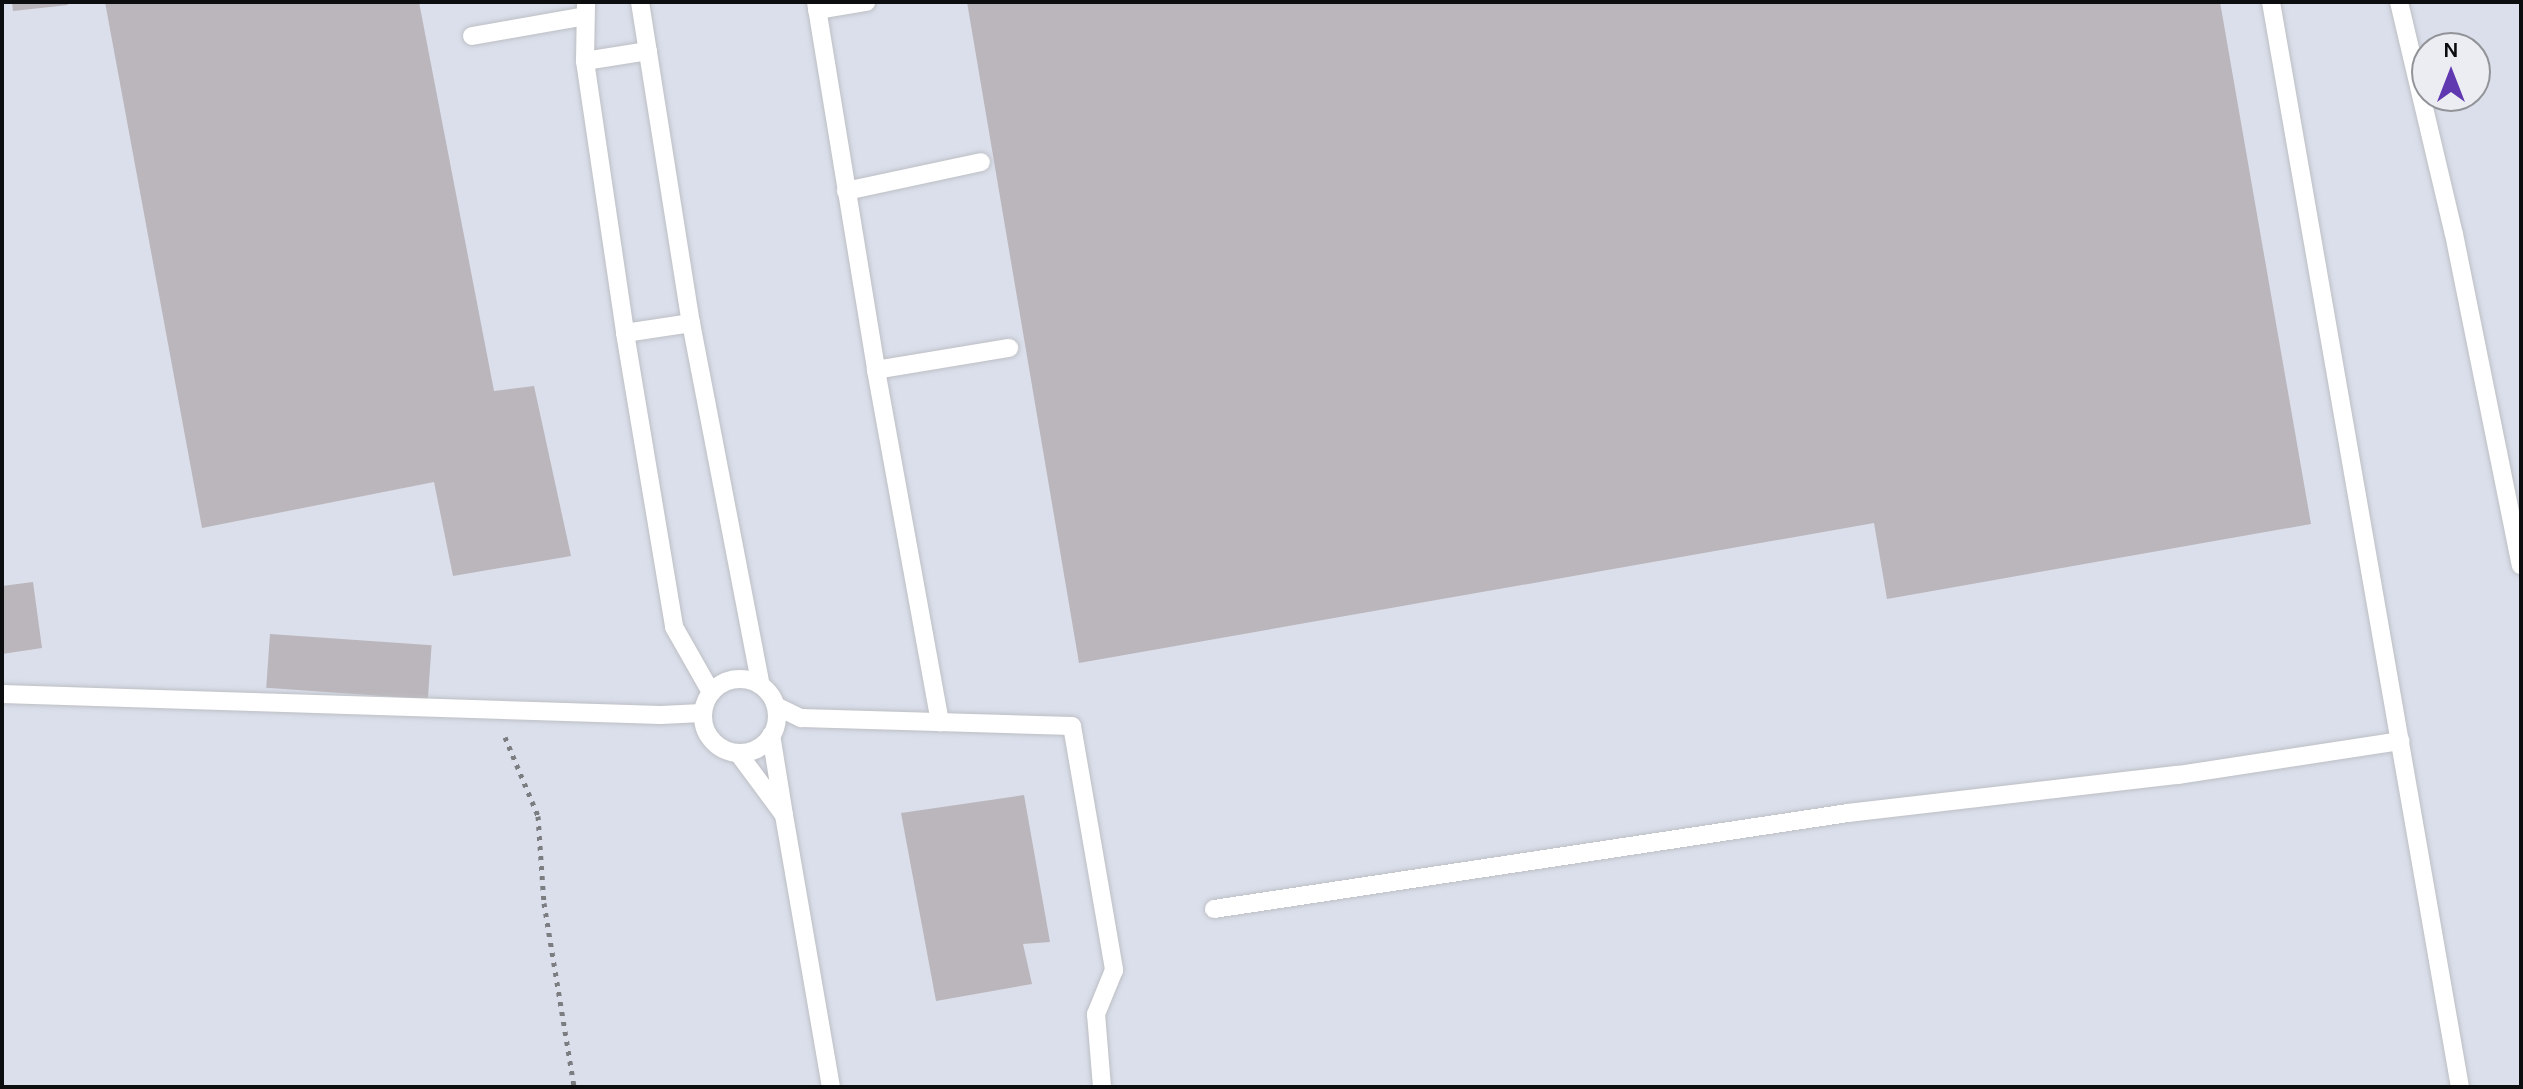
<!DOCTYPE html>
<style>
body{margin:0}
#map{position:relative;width:2523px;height:1089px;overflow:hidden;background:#ebedf3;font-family:Karla,sans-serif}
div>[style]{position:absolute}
.built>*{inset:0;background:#dadfeb}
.building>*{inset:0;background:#bbb6bb;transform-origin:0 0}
.path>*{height:5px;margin-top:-2.5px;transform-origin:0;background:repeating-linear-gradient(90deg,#7b7d81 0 4px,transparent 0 10px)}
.roads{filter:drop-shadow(0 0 2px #bdbfc4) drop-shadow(0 0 2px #bdbfc4)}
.service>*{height:18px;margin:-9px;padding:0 9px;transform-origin:9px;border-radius:9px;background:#fff}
.service>.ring{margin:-9px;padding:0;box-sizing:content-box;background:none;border:18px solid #fff;border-radius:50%}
span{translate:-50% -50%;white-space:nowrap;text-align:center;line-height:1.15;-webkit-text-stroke:8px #ebedf3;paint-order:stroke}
.frame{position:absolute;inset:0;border:4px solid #0c0d0f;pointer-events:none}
.north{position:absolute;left:2411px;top:32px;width:80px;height:80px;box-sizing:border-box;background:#ebedf3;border:2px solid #929398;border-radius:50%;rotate:0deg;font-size:22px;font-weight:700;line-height:32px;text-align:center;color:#0c0d0f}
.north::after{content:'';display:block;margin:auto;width:28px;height:36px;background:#6038b0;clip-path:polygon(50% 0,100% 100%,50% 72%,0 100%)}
</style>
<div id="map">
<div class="built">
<div style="clip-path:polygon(evenodd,2px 2px,2521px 2px,2521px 1087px,2px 1087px,2px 2px,2427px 48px,2475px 48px,2475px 96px,2427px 96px,2427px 48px)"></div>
</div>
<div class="building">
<div style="clip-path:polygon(12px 2px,67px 2px,68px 5px,13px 11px)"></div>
<div style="clip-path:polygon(105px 2px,419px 2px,494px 391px,534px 386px,571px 556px,453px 576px,434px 482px,202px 528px)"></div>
<div style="clip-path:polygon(967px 2px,2220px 2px,2311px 524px,1887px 599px,1874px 523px,1079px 663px)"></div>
<div style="clip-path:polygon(33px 582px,42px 648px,2px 654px,2px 586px)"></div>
<div style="left:270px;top:634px;width:162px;height:54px;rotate:4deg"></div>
<div style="clip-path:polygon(1024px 795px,1050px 942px,1023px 944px,1032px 984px,936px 1001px,901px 813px)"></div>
</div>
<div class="path">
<div style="left:505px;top:737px;width:86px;rotate:67.3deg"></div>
<div style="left:538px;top:816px;width:87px;rotate:86.1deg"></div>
<div style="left:544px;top:903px;width:186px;rotate:80.7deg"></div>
</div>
<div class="roads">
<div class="service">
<div style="left:640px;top:2px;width:325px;rotate:81deg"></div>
<div style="left:691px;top:323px;width:369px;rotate:79.1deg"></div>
<div style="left:816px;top:2px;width:373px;rotate:80.7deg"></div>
<div style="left:876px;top:370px;width:358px;rotate:79.7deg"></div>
<div style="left:2271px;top:2px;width:1101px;rotate:80.12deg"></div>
<div style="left:2399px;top:2px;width:238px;rotate:76.7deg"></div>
<div style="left:2454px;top:234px;width:338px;rotate:78.6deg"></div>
<div style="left:817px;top:10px;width:50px;rotate:-9.3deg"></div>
<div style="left:472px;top:36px;width:115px;rotate:-10deg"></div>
<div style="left:648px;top:51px;width:64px;rotate:171deg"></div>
<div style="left:585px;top:61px;width:275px;rotate:81.6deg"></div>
<div style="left:625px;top:333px;width:298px;rotate:80.5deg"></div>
<div style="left:674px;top:627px;width:75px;rotate:60.4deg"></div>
<div style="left:585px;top:61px;width:59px;rotate:-89deg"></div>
<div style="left:846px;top:191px;width:138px;rotate:-12.1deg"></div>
<div style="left:625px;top:333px;width:67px;rotate:-8.6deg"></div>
<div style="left:876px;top:370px;width:135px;rotate:-9.4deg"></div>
<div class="ring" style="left:703px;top:679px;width:56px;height:56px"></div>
<div style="left:2px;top:694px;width:659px;rotate:1.83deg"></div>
<div style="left:661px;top:715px;width:41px;rotate:-2.8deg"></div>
<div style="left:776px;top:706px;width:28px;rotate:26deg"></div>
<div style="left:801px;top:718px;width:271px;rotate:1.7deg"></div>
<div style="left:1072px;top:726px;width:248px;rotate:80.2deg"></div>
<div style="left:1114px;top:970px;width:48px;rotate:112.2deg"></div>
<div style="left:1096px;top:1014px;width:73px;rotate:85.3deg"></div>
<div style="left:738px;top:753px;width:77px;rotate:53.4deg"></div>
<div style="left:784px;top:815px;width:81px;rotate:-99.2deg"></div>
<div style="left:784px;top:815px;width:276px;rotate:80.2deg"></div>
<div style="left:1214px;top:909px;width:641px;rotate:-8.61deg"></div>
<div style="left:1848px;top:813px;width:332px;rotate:-6.6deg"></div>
<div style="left:2178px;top:775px;width:225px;rotate:-8.7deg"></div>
</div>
</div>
<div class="frame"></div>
<div class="north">N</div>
</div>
